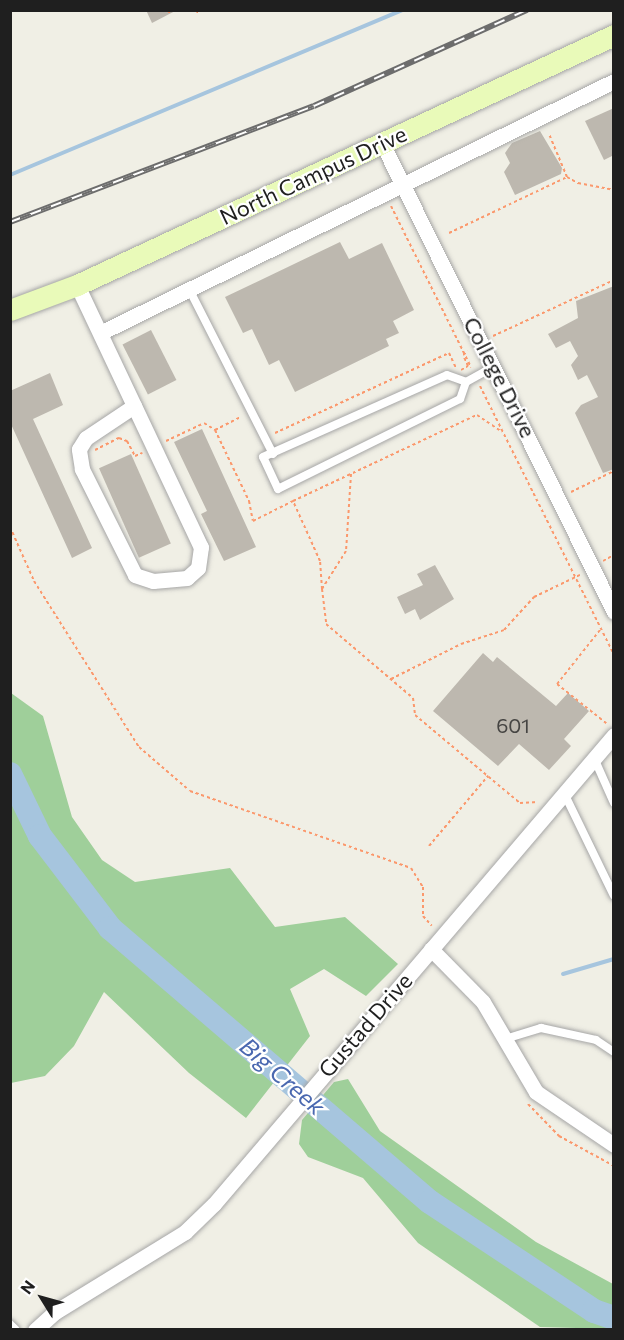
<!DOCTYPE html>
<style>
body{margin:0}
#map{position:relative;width:624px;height:1340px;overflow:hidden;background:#f0efe5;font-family:Commissioner,sans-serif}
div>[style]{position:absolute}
.forest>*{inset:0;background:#9fcf9a}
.stream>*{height:4px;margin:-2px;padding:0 2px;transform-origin:2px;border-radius:2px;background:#a6c5de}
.river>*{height:24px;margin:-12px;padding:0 12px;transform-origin:12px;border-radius:12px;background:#a6c5de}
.building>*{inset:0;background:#bdb8af;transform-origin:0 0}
.path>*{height:2px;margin-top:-1px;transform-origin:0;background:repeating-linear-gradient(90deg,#fb986c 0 3px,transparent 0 6px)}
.roads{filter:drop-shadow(0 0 2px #a6a6a6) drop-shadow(0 0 2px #a6a6a6)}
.lane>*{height:8px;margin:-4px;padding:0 4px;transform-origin:4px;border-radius:4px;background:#fff}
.street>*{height:15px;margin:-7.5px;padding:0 7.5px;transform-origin:7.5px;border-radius:7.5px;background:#fff}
.secondary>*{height:21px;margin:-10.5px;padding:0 10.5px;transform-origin:10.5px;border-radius:10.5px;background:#e9fab9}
.rail>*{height:6px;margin-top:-3px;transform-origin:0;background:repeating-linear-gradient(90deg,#fff 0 11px,#6d6d6d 0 22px);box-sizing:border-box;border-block:2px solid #6d6d6d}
span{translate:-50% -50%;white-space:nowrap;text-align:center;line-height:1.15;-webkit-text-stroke:4.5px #fff;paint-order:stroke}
.number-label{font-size:20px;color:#464543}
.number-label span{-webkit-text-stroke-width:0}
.street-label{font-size:22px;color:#1f1f1f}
.water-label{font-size:24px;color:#4a68b0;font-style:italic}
.frame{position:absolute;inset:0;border:12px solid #1f1f1f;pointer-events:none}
.north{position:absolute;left:12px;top:1268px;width:60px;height:60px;-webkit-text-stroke:4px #fff;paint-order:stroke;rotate:307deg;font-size:16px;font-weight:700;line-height:24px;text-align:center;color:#1f1f1f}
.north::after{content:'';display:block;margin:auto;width:21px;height:27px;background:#1f1f1f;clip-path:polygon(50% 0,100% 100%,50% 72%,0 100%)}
</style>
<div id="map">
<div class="forest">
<div style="clip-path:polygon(11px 693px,43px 716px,72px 817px,102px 860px,135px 882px,230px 868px,275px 927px,345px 917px,398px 964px,366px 996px,324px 969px,290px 989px,310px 1036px,246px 1118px,189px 1073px,104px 992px,74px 1046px,45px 1076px,11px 1083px)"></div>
<div style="clip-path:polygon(348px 1079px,380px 1131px,536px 1242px,613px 1284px,613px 1329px,540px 1327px,418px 1243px,363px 1178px,308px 1157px,299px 1144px,302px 1120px,334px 1082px)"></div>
</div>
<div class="stream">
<div style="left:10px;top:175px;width:426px;rotate:-22.8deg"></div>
<div style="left:563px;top:974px;width:53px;rotate:-16.4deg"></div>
</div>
<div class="river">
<div style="left:10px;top:774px;width:69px;rotate:64.2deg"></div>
<div style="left:40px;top:836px;width:116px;rotate:52.7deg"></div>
<div style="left:110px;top:928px;width:421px;rotate:40.6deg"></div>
<div style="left:430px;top:1202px;width:197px;rotate:33.6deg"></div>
<div style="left:594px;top:1311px;width:21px;rotate:19deg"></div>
</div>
<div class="building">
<div style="clip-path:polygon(146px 10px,177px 10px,152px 23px)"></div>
<div style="clip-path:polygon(614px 108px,614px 155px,604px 160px,585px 121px)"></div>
<div style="clip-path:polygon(540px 131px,562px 168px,561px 174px,515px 195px,504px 172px,510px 163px,505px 153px,512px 143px)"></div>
<div style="clip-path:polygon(340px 242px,349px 259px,382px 243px,414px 310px,393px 321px,399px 333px,386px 339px,389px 346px,295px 392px,279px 360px,269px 365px,252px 329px,243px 333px,225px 297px)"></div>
<div style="clip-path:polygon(614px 286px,614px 469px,603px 473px,575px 413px,581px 405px,598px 397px,587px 375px,578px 380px,571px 365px,578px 356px,570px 341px,556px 348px,548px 334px,578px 318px,576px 301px)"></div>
<div style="left:151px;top:330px;width:56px;height:32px;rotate:63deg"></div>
<div style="clip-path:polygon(50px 373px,63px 405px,33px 419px,92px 548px,72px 558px,10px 422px,10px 391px)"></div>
<div style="clip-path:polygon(202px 429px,256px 547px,224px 561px,201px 514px,207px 511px,174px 442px)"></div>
<div style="left:131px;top:454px;width:98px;height:35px;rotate:66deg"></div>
<div style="clip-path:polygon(435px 565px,454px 599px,420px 620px,415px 609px,405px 614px,397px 597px,423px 585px,417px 574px)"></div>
<div style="clip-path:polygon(483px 653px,493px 662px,497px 657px,556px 706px,568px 693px,589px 711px,564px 739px,571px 746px,549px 770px,519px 744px,498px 766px,433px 711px)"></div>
</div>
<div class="path">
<div style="left:168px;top:10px;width:4px;rotate:63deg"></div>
<div style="left:174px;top:10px;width:1px;rotate:45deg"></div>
<div style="left:196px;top:10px;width:4px;rotate:56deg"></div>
<div style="left:567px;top:177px;width:13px;rotate:29deg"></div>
<div style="left:578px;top:183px;width:37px;rotate:11deg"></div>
<div style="left:391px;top:206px;width:180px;rotate:63.6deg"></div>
<div style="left:449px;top:233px;width:131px;rotate:-25.4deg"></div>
<div style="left:567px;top:177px;width:47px;rotate:-112.7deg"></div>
<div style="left:493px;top:336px;width:133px;rotate:-24.8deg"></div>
<div style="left:461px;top:370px;width:8px;rotate:-30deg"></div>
<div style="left:468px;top:366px;width:12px;rotate:-114deg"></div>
<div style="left:463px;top:355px;width:6px;rotate:-39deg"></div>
<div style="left:480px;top:386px;width:301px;rotate:63.5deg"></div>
<div style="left:215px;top:430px;width:79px;rotate:64.4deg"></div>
<div style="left:249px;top:501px;width:20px;rotate:79deg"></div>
<div style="left:253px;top:521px;width:45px;rotate:-26.6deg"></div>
<div style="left:275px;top:433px;width:192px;rotate:-24.7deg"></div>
<div style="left:449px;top:353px;width:17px;rotate:65deg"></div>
<div style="left:166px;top:441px;width:42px;rotate:-25.3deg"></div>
<div style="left:204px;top:423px;width:13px;rotate:32deg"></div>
<div style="left:215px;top:430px;width:29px;rotate:-27deg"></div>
<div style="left:95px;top:450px;width:27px;rotate:-27deg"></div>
<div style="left:119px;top:438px;width:9px;rotate:21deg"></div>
<div style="left:127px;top:441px;width:17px;rotate:62deg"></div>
<div style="left:135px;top:456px;width:8px;rotate:-23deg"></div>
<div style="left:351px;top:474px;width:77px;rotate:93.7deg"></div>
<div style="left:346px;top:551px;width:45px;rotate:122.3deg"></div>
<div style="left:322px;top:589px;width:28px;rotate:-94deg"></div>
<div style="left:320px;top:561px;width:66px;rotate:-114.2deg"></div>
<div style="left:293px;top:501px;width:203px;rotate:-25.1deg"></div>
<div style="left:477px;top:415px;width:30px;rotate:34deg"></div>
<div style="left:571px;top:492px;width:48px;rotate:-26deg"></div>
<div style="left:10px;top:527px;width:59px;rotate:66deg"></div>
<div style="left:34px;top:581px;width:196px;rotate:57.7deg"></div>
<div style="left:139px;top:747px;width:67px;rotate:40.8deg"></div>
<div style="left:190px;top:791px;width:234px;rotate:19.2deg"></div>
<div style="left:411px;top:868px;width:22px;rotate:58deg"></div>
<div style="left:423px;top:887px;width:29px;rotate:90deg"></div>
<div style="left:423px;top:916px;width:13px;rotate:48deg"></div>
<div style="left:603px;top:561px;width:13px;rotate:-29deg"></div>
<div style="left:322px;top:589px;width:35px;rotate:83deg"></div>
<div style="left:326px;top:624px;width:114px;rotate:40.4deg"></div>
<div style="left:413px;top:698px;width:17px;rotate:83deg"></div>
<div style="left:415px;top:715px;width:137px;rotate:40deg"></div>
<div style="left:520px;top:803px;width:18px;rotate:-3deg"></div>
<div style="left:600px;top:630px;width:69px;rotate:128.5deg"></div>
<div style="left:557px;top:684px;width:63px;rotate:38.5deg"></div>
<div style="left:391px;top:679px;width:78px;rotate:-26.6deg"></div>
<div style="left:461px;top:644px;width:45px;rotate:-18deg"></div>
<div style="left:504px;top:630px;width:45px;rotate:-47.7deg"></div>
<div style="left:534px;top:597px;width:51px;rotate:-25.6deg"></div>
<div style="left:429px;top:846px;width:92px;rotate:-49.9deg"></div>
<div style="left:528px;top:1104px;width:45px;rotate:45.9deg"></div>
<div style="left:559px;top:1136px;width:63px;rotate:28.6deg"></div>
</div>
<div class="roads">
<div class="lane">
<div style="left:189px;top:289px;width:185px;rotate:63deg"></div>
<div style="left:447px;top:375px;width:20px;rotate:20deg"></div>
<div style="left:466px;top:382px;width:18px;rotate:109deg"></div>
<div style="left:460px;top:399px;width:203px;rotate:153.7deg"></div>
<div style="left:278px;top:489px;width:35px;rotate:-115deg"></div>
<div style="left:263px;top:457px;width:201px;rotate:-24deg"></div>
<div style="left:466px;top:382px;width:31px;rotate:-29deg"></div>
<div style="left:594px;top:758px;width:49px;rotate:66deg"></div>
<div style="left:564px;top:793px;width:114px;rotate:64.1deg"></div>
<div style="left:505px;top:1039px;width:38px;rotate:-17deg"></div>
<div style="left:541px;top:1028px;width:56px;rotate:12.3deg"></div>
<div style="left:596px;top:1040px;width:22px;rotate:34deg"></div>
<div style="left:10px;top:1324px;width:8px;rotate:45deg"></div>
</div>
<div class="street">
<div style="left:382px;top:143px;width:523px;rotate:63.68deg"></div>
<div style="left:77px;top:285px;width:290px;rotate:64.7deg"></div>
<div style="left:201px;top:547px;width:21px;rotate:98deg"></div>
<div style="left:198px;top:568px;width:15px;rotate:138deg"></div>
<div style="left:187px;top:578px;width:34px;rotate:175deg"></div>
<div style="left:153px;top:581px;width:19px;rotate:-162deg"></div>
<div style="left:135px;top:575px;width:119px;rotate:-116.6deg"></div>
<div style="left:82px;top:469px;width:20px;rotate:-99deg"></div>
<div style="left:79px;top:449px;width:13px;rotate:-58deg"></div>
<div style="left:86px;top:438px;width:58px;rotate:-33.7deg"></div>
<div style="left:100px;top:333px;width:572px;rotate:-26.12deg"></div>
<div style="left:431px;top:949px;width:74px;rotate:45.5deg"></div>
<div style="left:483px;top:1002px;width:104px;rotate:59.5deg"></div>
<div style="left:536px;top:1092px;width:94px;rotate:34.2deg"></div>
<div style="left:35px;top:1330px;width:27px;rotate:-42deg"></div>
<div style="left:55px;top:1312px;width:153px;rotate:-31.6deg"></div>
<div style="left:185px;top:1232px;width:40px;rotate:-44deg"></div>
<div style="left:214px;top:1204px;width:616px;rotate:-49.54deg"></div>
</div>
<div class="secondary">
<div style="left:10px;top:310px;width:72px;rotate:-20.5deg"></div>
<div style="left:77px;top:285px;width:592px;rotate:-24.96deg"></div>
</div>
</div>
<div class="rail">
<div style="left:10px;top:222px;width:325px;rotate:-20.9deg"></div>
<div style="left:314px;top:106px;width:234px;rotate:-24.3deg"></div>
</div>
<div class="number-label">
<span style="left:513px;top:725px">601</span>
</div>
<div class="street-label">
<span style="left:313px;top:175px;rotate:-25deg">North Campus Drive</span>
<span style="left:500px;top:377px;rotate:63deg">College Drive</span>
<span style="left:365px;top:1025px;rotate:-49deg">Gustad Drive</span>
</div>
<div class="water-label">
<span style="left:283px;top:1076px;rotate:41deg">Big Creek</span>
</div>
<div class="frame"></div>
<div class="north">N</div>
</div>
